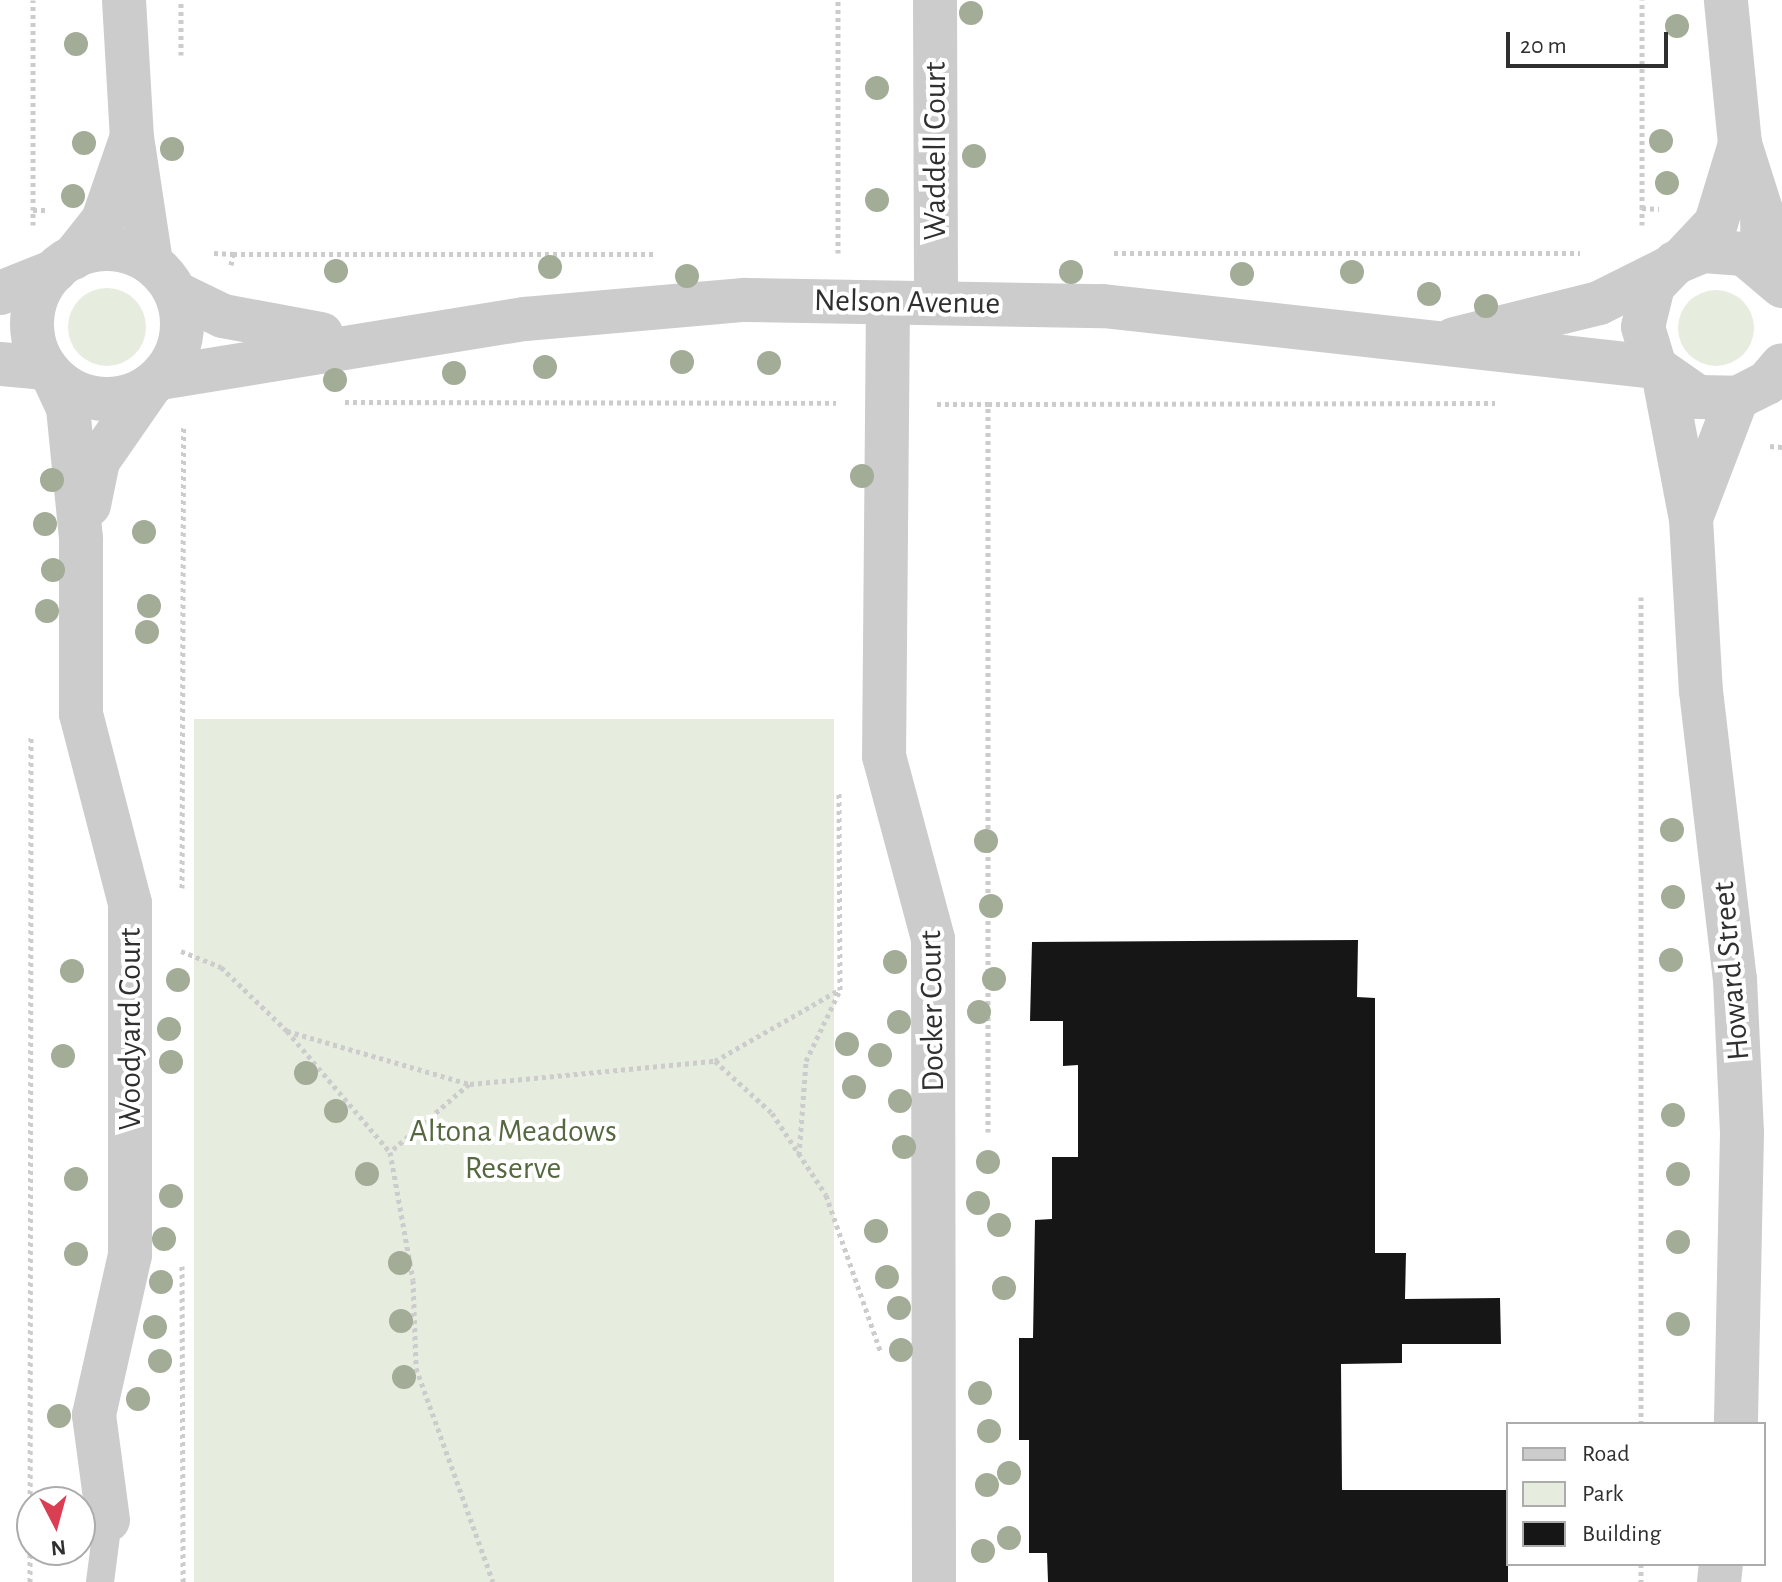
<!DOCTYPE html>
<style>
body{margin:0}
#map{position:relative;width:1782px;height:1582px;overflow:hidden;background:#fff;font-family:"Alegreya Sans",sans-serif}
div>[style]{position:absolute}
.green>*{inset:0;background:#e6ecde;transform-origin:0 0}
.round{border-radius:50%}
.building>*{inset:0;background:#161616}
.path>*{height:5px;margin-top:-2.5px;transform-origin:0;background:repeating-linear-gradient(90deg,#ccc 0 4px,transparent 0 8px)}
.service>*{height:28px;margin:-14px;padding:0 14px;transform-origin:14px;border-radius:14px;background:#ccc}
.minor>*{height:44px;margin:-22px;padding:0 22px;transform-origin:22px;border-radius:22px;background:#ccc}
.minor>.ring{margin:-22px;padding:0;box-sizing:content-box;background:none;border:44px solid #ccc;border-radius:50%}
.trees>*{width:24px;height:24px;margin:-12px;border-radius:50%;background:#a2ac96}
span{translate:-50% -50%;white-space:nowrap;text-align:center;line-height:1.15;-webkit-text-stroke:8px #fff;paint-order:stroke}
.street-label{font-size:32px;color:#2f2f2f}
.park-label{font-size:32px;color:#556840}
.legend{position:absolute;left:1506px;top:1422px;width:260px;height:144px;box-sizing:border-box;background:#fff;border:2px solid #acacac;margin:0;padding:10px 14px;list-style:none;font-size:24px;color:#2f2f2f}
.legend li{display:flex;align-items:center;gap:16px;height:40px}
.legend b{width:40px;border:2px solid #acacac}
.north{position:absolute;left:16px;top:1486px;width:80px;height:80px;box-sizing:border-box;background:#fff;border:2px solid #acacac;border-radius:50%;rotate:174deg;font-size:22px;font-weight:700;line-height:32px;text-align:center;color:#2f2f2f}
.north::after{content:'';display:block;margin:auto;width:28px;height:36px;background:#da3e52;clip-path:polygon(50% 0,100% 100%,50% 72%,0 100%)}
.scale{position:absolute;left:1506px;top:32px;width:162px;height:36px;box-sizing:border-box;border:4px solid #2f2f2f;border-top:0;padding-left:10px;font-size:24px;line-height:28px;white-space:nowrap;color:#2f2f2f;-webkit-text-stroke:6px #fff;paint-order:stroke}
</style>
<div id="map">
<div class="green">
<div class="round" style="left:68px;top:288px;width:78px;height:78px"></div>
<div class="round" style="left:1678px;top:290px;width:76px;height:76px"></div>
<div style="left:194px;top:719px;width:640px;height:863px"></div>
</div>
<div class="building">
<div style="clip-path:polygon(1358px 940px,1357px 997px,1375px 998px,1375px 1253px,1406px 1253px,1405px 1299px,1500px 1298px,1501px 1344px,1402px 1344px,1402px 1363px,1341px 1364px,1342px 1490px,1508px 1490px,1508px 1582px,1048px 1582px,1047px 1553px,1029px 1553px,1029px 1440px,1019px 1440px,1019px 1338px,1033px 1338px,1035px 1220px,1052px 1219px,1052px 1157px,1078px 1157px,1078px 1065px,1063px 1066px,1063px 1021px,1030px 1021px,1032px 942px)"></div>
</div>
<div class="path">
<div style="left:181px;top:55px;width:55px;rotate:-90deg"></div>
<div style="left:1642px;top:208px;width:208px;rotate:-90deg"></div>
<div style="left:33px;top:210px;width:210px;rotate:-90deg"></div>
<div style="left:33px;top:225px;width:15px;rotate:-90deg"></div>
<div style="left:33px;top:210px;width:15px"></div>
<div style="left:1642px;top:225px;width:17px;rotate:-90deg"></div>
<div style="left:1642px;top:208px;width:17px;rotate:3deg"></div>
<div style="left:214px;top:253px;width:19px;rotate:3deg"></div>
<div style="left:838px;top:253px;width:253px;rotate:-90deg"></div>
<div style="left:1114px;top:253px;width:466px"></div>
<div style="left:231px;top:265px;width:11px;rotate:-80deg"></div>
<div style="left:233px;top:254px;width:423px"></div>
<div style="left:345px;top:402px;width:491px;rotate:0.1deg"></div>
<div style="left:937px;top:404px;width:51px"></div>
<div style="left:1770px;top:446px;width:12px;rotate:5deg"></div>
<div style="left:182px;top:888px;width:462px;rotate:-89.8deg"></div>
<div style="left:181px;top:951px;width:43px;rotate:21.8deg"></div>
<div style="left:221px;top:967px;width:92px;rotate:44.1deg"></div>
<div style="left:287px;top:1031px;width:159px;rotate:49.6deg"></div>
<div style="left:287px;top:1031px;width:191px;rotate:16.2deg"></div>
<div style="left:470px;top:1084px;width:246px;rotate:-5.4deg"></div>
<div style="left:715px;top:1061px;width:143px;rotate:-29.8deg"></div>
<div style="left:715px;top:1061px;width:77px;rotate:42.4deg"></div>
<div style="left:772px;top:1113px;width:98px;rotate:56.6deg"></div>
<div style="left:826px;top:1195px;width:167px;rotate:70.8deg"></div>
<div style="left:469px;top:1084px;width:104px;rotate:139.3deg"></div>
<div style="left:390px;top:1152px;width:130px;rotate:79.8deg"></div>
<div style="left:413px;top:1280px;width:88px;rotate:88deg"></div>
<div style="left:416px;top:1368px;width:227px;rotate:70.2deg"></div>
<div style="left:988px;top:1132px;width:728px;rotate:-90deg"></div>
<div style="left:988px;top:404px;width:507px;rotate:-0.11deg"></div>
<div style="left:799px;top:1155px;width:94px;rotate:-85.7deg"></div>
<div style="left:806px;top:1061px;width:79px;rotate:-64.4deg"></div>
<div style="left:840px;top:990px;width:198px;rotate:-90.3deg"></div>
<div style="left:182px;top:1266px;width:316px;rotate:89.8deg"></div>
<div style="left:1641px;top:1424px;width:827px;rotate:-90deg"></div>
<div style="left:1641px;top:1564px;width:18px;rotate:90deg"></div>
<div style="left:30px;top:1582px;width:847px;rotate:-89.93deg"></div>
</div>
<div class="service">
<div style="left:100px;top:1582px;width:63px;rotate:-82.6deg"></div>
</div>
<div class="minor">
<div style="left:124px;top:0;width:137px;rotate:86.7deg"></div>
<div style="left:132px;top:137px;width:127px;rotate:81.4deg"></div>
<div style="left:935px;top:0;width:303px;rotate:89.8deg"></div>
<div style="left:1740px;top:144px;width:72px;rotate:72.3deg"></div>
<div style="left:1762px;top:213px;width:51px;rotate:88.9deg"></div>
<div class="ring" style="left:32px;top:249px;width:106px;height:106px"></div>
<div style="left:73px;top:258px;width:48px;rotate:-51.7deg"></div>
<div style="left:103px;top:220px;width:86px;rotate:-70.9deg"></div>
<div style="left:1683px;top:258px;width:48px;rotate:-46.7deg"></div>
<div style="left:1716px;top:223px;width:83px;rotate:-73.1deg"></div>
<div style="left:1740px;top:144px;width:145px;rotate:-95.6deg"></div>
<div style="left:1782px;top:286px;width:50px;rotate:-139.9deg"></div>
<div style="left:1744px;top:254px;width:41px;rotate:-175.8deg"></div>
<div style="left:1703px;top:251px;width:30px;rotate:157deg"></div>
<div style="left:1675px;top:263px;width:32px;rotate:134deg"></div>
<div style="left:1653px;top:286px;width:42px;rotate:103.7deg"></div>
<div style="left:1643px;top:327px;width:42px;rotate:73.3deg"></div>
<div style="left:1655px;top:367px;width:52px;rotate:34.9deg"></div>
<div style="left:1698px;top:397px;width:39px;rotate:1deg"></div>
<div style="left:1737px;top:398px;width:34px;rotate:-27deg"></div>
<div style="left:1767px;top:383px;width:23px;rotate:-50deg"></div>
<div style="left:0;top:293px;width:59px;rotate:-21.8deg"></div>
<div style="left:176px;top:293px;width:52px;rotate:26.1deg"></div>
<div style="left:223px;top:316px;width:100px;rotate:10.4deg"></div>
<div style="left:888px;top:303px;width:453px;rotate:90.5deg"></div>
<div style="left:884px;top:756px;width:189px;rotate:75deg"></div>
<div style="left:933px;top:939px;width:643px;rotate:89.91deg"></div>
<div style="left:1454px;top:339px;width:149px;rotate:-13.9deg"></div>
<div style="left:1599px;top:303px;width:76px;rotate:-26.6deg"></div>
<div style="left:0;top:364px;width:46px;rotate:5deg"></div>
<div style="left:54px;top:378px;width:33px;rotate:65deg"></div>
<div style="left:68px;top:408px;width:132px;rotate:84.3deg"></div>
<div style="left:81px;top:539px;width:175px;rotate:90deg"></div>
<div style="left:81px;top:714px;width:195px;rotate:75.5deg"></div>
<div style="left:130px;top:903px;width:352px;rotate:90deg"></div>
<div style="left:130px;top:1255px;width:164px;rotate:102.7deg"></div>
<div style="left:94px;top:1415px;width:106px;rotate:82.4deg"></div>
<div style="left:160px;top:378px;width:370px;rotate:-9.2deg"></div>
<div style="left:525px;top:319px;width:220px;rotate:-5deg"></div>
<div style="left:744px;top:300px;width:359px;rotate:1deg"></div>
<div style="left:1103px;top:306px;width:555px;rotate:6.31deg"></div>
<div style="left:1664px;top:378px;width:144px;rotate:79.2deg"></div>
<div style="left:1691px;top:519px;width:172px;rotate:86.7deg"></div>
<div style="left:1701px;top:691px;width:290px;rotate:83.3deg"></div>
<div style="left:1735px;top:979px;width:154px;rotate:87.4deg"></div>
<div style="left:1742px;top:1133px;width:291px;rotate:91.2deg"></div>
<div style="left:89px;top:505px;width:45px;rotate:-78.4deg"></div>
<div style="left:98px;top:461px;width:91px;rotate:-55.3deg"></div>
<div style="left:1693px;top:513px;width:123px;rotate:-69.1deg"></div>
<div style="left:1719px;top:1582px;width:18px;rotate:-84deg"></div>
</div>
<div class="trees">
<div style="left:971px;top:13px"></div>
<div style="left:1677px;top:26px"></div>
<div style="left:76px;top:44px"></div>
<div style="left:877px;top:88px"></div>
<div style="left:1661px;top:141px"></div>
<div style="left:84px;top:143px"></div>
<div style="left:172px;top:149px"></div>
<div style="left:974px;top:156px"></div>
<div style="left:1667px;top:183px"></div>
<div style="left:73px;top:196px"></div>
<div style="left:877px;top:200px"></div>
<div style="left:550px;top:267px"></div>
<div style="left:336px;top:271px"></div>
<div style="left:1071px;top:272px"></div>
<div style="left:1352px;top:272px"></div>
<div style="left:1242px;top:274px"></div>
<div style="left:687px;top:276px"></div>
<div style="left:1429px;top:294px"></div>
<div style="left:1486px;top:306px"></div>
<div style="left:682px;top:362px"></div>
<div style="left:769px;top:363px"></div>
<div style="left:545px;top:367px"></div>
<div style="left:454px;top:373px"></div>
<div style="left:335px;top:380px"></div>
<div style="left:862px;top:476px"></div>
<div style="left:52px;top:480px"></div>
<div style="left:45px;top:524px"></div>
<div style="left:144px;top:532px"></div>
<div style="left:53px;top:570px"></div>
<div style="left:149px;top:606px"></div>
<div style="left:47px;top:611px"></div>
<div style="left:147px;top:632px"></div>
<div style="left:1672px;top:830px"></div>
<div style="left:986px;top:841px"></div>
<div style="left:1673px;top:897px"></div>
<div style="left:991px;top:906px"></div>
<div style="left:1671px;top:960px"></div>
<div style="left:895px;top:962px"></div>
<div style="left:72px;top:971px"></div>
<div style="left:994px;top:979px"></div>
<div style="left:178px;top:980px"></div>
<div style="left:979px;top:1012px"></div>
<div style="left:899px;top:1022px"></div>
<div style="left:169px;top:1029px"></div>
<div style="left:847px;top:1044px"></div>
<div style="left:880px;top:1055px"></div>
<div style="left:63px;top:1056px"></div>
<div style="left:171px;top:1062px"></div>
<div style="left:306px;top:1073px"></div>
<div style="left:854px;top:1087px"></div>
<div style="left:900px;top:1101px"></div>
<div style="left:336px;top:1111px"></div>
<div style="left:1673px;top:1115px"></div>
<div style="left:904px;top:1147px"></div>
<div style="left:988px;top:1162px"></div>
<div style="left:367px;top:1174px"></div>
<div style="left:1678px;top:1174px"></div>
<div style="left:76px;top:1179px"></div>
<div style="left:171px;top:1196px"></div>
<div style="left:978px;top:1203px"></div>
<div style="left:999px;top:1225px"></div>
<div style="left:876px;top:1231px"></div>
<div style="left:164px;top:1239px"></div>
<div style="left:1678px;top:1242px"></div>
<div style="left:76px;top:1254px"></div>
<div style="left:400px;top:1263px"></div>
<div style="left:887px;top:1277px"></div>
<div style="left:161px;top:1282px"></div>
<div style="left:1004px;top:1288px"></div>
<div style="left:899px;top:1308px"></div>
<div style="left:401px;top:1321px"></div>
<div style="left:1678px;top:1324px"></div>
<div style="left:155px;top:1327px"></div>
<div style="left:901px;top:1350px"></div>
<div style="left:160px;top:1361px"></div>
<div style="left:404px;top:1377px"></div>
<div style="left:980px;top:1393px"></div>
<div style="left:138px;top:1399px"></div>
<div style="left:59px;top:1416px"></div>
<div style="left:989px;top:1431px"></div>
<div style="left:1009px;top:1473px"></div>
<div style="left:987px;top:1485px"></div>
<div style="left:1009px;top:1538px"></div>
<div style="left:983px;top:1551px"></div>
</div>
<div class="street-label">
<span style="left:935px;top:151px;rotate:-90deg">Waddell Court</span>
<span style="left:907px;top:302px;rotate:1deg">Nelson Avenue</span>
<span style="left:1731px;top:971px;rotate:-95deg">Howard Street</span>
<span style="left:932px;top:1011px;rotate:-91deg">Docker Court</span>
<span style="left:130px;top:1029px;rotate:-90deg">Woodyard Court</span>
</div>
<div class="park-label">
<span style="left:513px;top:1150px">Altona Meadows<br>Reserve</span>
</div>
<ul class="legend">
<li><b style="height:10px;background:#ccc"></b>Road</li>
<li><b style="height:22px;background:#e6ecde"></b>Park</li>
<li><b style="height:22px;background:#161616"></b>Building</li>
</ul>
<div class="north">N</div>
<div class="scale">20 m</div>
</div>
